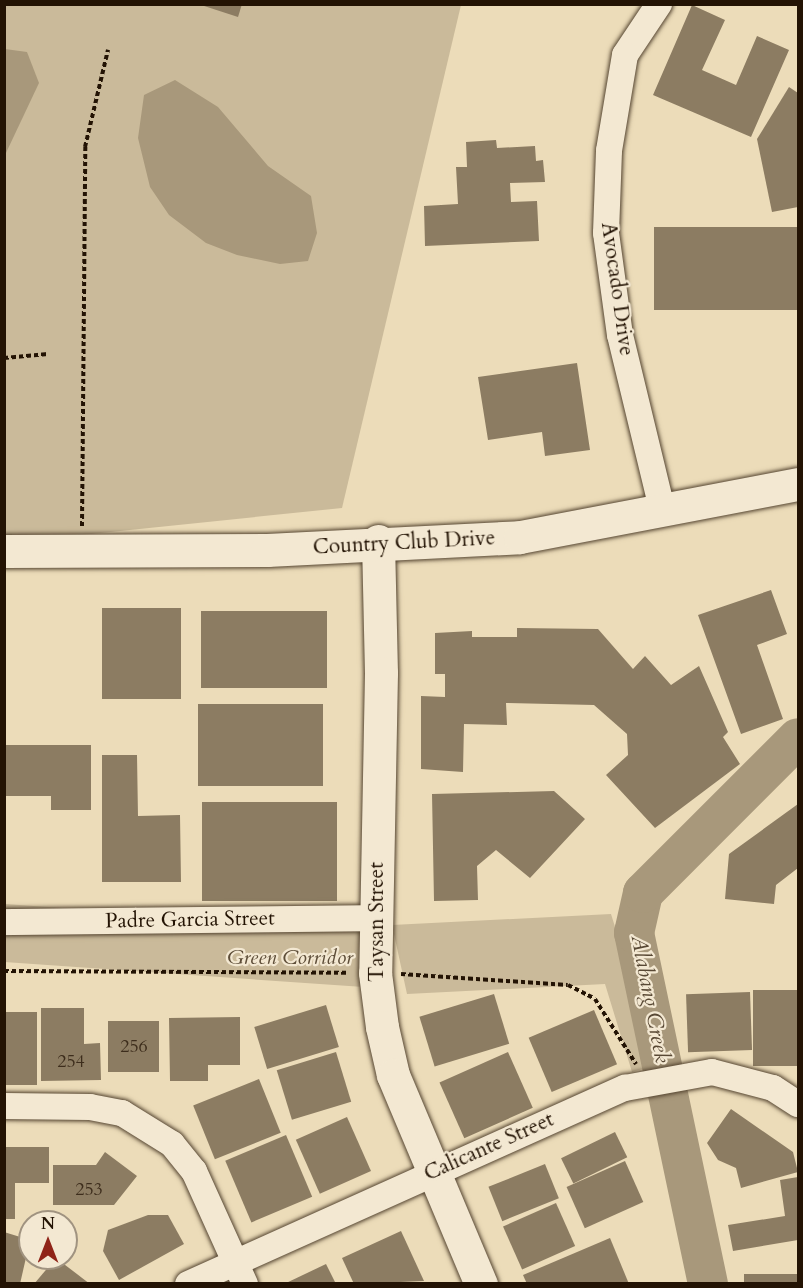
<!DOCTYPE html>
<style>
body{margin:0}
#map{position:relative;width:803px;height:1288px;overflow:hidden;background:#ecdcb9;font-family:Cardo,serif}
div>[style]{position:absolute}
.green>*{inset:0;background:#caba9a;transform-origin:0 0}
.water>*{inset:0;background:#a8987b}
.river>*{height:40px;margin:-20px;padding:0 20px;transform-origin:20px;border-radius:20px;background:#a8987b}
.building>*{inset:0;background:#8c7c62;transform-origin:0 0}
.path>*{height:4px;margin-top:-2px;transform-origin:0;background:repeating-linear-gradient(90deg,#231304 0 4.5px,transparent 0 7.5px)}
.roads{filter:drop-shadow(0 0 2px #554531) drop-shadow(0 0 2px #554531)}
.street>*{height:26px;margin:-13px;padding:0 13px;transform-origin:13px;border-radius:13px;background:#f3e8d2}
.secondary>*{height:33px;margin:-16.5px;padding:0 16.5px;transform-origin:16.5px;border-radius:16.5px;background:#f3e8d2}
span{translate:-50% -50%;white-space:nowrap;text-align:center;line-height:1.15;-webkit-text-stroke:4.5px #f3e8d2;paint-order:stroke}
.number-label{font-size:18px;color:#3d2d1c}
.number-label span{-webkit-text-stroke-width:0}
.street-label{font-size:21px;color:#231304}
.park-label{font-size:21px;color:#5d4d38;font-style:italic}
.water-label{font-size:22px;color:#584834;font-style:italic}
.frame{position:absolute;inset:0;border:6px solid #231304;pointer-events:none}
.north{position:absolute;left:18px;top:1210px;width:60px;height:60px;box-sizing:border-box;background:#f3e8d2;border:2px solid #a09380;border-radius:50%;rotate:0deg;font-size:16px;font-weight:700;line-height:24px;text-align:center;color:#231304}
.north::after{content:'';display:block;margin:auto;width:21px;height:27px;background:#8f2418;clip-path:polygon(50% 0,100% 100%,50% 72%,0 100%)}
</style>
<div id="map">
<div class="green">
<div style="clip-path:polygon(5px 5px,461px 5px,342px 508px,52px 538px,5px 537px)"></div>
<div style="clip-path:polygon(611px 914px,658px 1064px,632px 1072px,605px 984px,407px 994px,392px 925px)"></div>
<div style="left:364px;top:929px;width:58px;height:360px;rotate:94deg"></div>
</div>
<div class="water">
<div style="clip-path:polygon(5px 49px,27px 52px,39px 83px,5px 155px)"></div>
<div style="clip-path:polygon(175px 80px,218px 107px,268px 166px,311px 196px,317px 233px,308px 261px,280px 264px,237px 255px,206px 243px,169px 215px,150px 187px,138px 138px,144px 95px)"></div>
</div>
<div class="river">
<div style="left:708px;top:1284px;width:359px;rotate:-101.9deg"></div>
<div style="left:634px;top:933px;width:41px;rotate:-77.3deg"></div>
<div style="left:643px;top:893px;width:219px;rotate:-45deg"></div>
</div>
<div class="building">
<div style="clip-path:polygon(198px 4px,242px 4px,238px 17px)"></div>
<div style="clip-path:polygon(692px 5px,725px 20px,702px 70px,736px 85px,757px 36px,789px 50px,751px 137px,653px 95px)"></div>
<div style="clip-path:polygon(789px 87px,798px 93px,798px 207px,772px 212px,757px 139px)"></div>
<div style="clip-path:polygon(496px 140px,497px 148px,535px 146px,536px 161px,543px 160px,545px 182px,510px 183px,511px 202px,537px 201px,539px 241px,425px 246px,424px 206px,458px 204px,456px 167px,467px 167px,466px 142px)"></div>
<div style="left:798px;top:227px;width:83px;height:144px;rotate:90deg"></div>
<div style="clip-path:polygon(577px 363px,590px 450px,545px 456px,542px 432px,488px 440px,478px 377px)"></div>
<div style="clip-path:polygon(771px 590px,787px 634px,757px 645px,783px 719px,741px 734px,698px 615px)"></div>
<div style="left:102px;top:608px;width:79px;height:91px"></div>
<div style="left:201px;top:611px;width:126px;height:77px"></div>
<div style="clip-path:polygon(517px 628px,598px 629px,633px 669px,645px 656px,671px 685px,699px 666px,728px 732px,723px 737px,740px 764px,655px 828px,606px 775px,628px 755px,627px 734px,594px 705px,506px 703px,507px 725px,464px 724px,463px 772px,421px 769px,421px 696px,445px 697px,445px 674px,435px 674px,435px 633px,472px 631px,472px 637px,517px 637px)"></div>
<div style="left:198px;top:704px;width:125px;height:82px"></div>
<div style="clip-path:polygon(4px 745px,91px 745px,91px 810px,51px 810px,51px 796px,4px 796px)"></div>
<div style="clip-path:polygon(102px 755px,137px 755px,138px 816px,180px 815px,181px 882px,102px 882px)"></div>
<div style="clip-path:polygon(554px 791px,585px 819px,530px 878px,496px 850px,477px 866px,478px 900px,434px 901px,432px 794px)"></div>
<div style="left:337px;top:802px;width:99px;height:135px;rotate:90deg"></div>
<div style="clip-path:polygon(798px 804px,798px 868px,776px 885px,774px 904px,725px 899px,729px 854px)"></div>
<div style="left:798px;top:990px;width:76px;height:45px;rotate:90deg"></div>
<div style="left:750px;top:992px;width:58px;height:64px;rotate:88deg"></div>
<div style="left:494px;top:994px;width:52px;height:78px;rotate:73deg"></div>
<div style="left:326px;top:1005px;width:44px;height:75px;rotate:73deg"></div>
<div style="clip-path:polygon(41px 1008px,84px 1008px,84px 1044px,100px 1043px,101px 1080px,41px 1081px)"></div>
<div style="left:594px;top:1010px;width:59px;height:71px;rotate:67deg"></div>
<div style="left:4px;top:1012px;width:33px;height:73px"></div>
<div style="clip-path:polygon(240px 1017px,240px 1065px,208px 1065px,208px 1081px,170px 1081px,169px 1018px)"></div>
<div style="left:108px;top:1021px;width:51px;height:51px"></div>
<div style="left:336px;top:1052px;width:52px;height:62px;rotate:73deg"></div>
<div style="left:508px;top:1052px;width:61px;height:75px;rotate:66deg"></div>
<div style="left:259px;top:1079px;width:58px;height:71px;rotate:68deg"></div>
<div style="clip-path:polygon(731px 1109px,793px 1152px,798px 1172px,741px 1188px,736px 1168px,718px 1160px,707px 1143px)"></div>
<div style="left:347px;top:1117px;width:59px;height:56px;rotate:66deg"></div>
<div style="left:615px;top:1132px;width:28px;height:60px;rotate:64deg"></div>
<div style="left:286px;top:1135px;width:67px;height:66px;rotate:67deg"></div>
<div style="clip-path:polygon(4px 1147px,49px 1147px,49px 1183px,15px 1183px,15px 1219px,4px 1219px)"></div>
<div style="clip-path:polygon(105px 1152px,137px 1176px,114px 1205px,53px 1205px,53px 1165px,96px 1165px)"></div>
<div style="left:625px;top:1161px;width:45px;height:64px;rotate:66deg"></div>
<div style="left:545px;top:1164px;width:37px;height:61px;rotate:68deg"></div>
<div style="clip-path:polygon(798px 1177px,798px 1240px,733px 1251px,728px 1225px,785px 1216px,780px 1180px)"></div>
<div style="left:556px;top:1203px;width:47px;height:58px;rotate:66deg"></div>
<div style="clip-path:polygon(148px 1215px,168px 1215px,184px 1244px,119px 1280px,103px 1251px,108px 1230px)"></div>
<div style="clip-path:polygon(401px 1231px,424px 1281px,354px 1284px,342px 1258px)"></div>
<div style="clip-path:polygon(4px 1232px,30px 1240px,20px 1284px,4px 1284px)"></div>
<div style="clip-path:polygon(610px 1238px,629px 1284px,527px 1284px,523px 1275px)"></div>
<div style="clip-path:polygon(56px 1258px,90px 1284px,34px 1284px)"></div>
<div style="clip-path:polygon(326px 1264px,336px 1284px,284px 1284px)"></div>
<div style="left:744px;top:1274px;width:54px;height:10px"></div>
</div>
<div class="path">
<div style="left:4px;top:358px;width:44px;rotate:-5.2deg"></div>
<div style="left:82px;top:526px;width:379px;rotate:-89.5deg"></div>
<div style="left:85px;top:147px;width:100px;rotate:-76.7deg"></div>
<div style="left:4px;top:971px;width:345px;rotate:0.3deg"></div>
<div style="left:401px;top:974px;width:167px;rotate:3.8deg"></div>
<div style="left:568px;top:985px;width:30px;rotate:27deg"></div>
<div style="left:595px;top:999px;width:77px;rotate:57.8deg"></div>
</div>
<div class="roads">
<div class="street">
<div style="left:659px;top:4px;width:61px;rotate:123.7deg"></div>
<div style="left:625px;top:55px;width:97px;rotate:99.5deg"></div>
<div style="left:609px;top:151px;width:82px;rotate:92.1deg"></div>
<div style="left:606px;top:233px;width:103px;rotate:82.2deg"></div>
<div style="left:620px;top:335px;width:178px;rotate:76.4deg"></div>
<div style="left:4px;top:922px;width:371px;rotate:-0.6deg"></div>
<div style="left:4px;top:1106px;width:86px;rotate:0.7deg"></div>
<div style="left:90px;top:1107px;width:33px;rotate:11deg"></div>
<div style="left:122px;top:1113px;width:59px;rotate:31.8deg"></div>
<div style="left:172px;top:1144px;width:35px;rotate:51deg"></div>
<div style="left:194px;top:1171px;width:124px;rotate:65.7deg"></div>
<div style="left:188px;top:1284px;width:479px;rotate:-24.2deg"></div>
<div style="left:625px;top:1088px;width:88px;rotate:-10.4deg"></div>
<div style="left:712px;top:1072px;width:63px;rotate:14.7deg"></div>
<div style="left:773px;top:1088px;width:30px;rotate:33deg"></div>
</div>
<div class="secondary">
<div style="left:378px;top:541px;width:132px;rotate:88.7deg"></div>
<div style="left:381px;top:673px;width:300px;rotate:91.1deg"></div>
<div style="left:375px;top:973px;width:54px;rotate:82.6deg"></div>
<div style="left:382px;top:1027px;width:49px;rotate:77.1deg"></div>
<div style="left:393px;top:1075px;width:227px;rotate:67.2deg"></div>
<div style="left:4px;top:551px;width:263px;rotate:-0.2deg"></div>
<div style="left:267px;top:550px;width:253px;rotate:-2.9deg"></div>
<div style="left:520px;top:537px;width:283px;rotate:-10.8deg"></div>
</div>
</div>
<div class="number-label">
<span style="left:134px;top:1047px">256</span>
<span style="left:71px;top:1062px">254</span>
<span style="left:89px;top:1190px">253</span>
</div>
<div class="street-label">
<span style="left:617px;top:289px;rotate:82deg">Avocado Drive</span>
<span style="left:404px;top:543px;rotate:-3deg">Country Club Drive</span>
<span style="left:190px;top:920px;rotate:-1deg">Padre Garcia Street</span>
<span style="left:377px;top:922px;rotate:-90deg">Taysan Street</span>
<span style="left:489px;top:1147px;rotate:-24deg">Calicante Street</span>
</div>
<div class="park-label">
<span style="left:290px;top:958px">Green Corridor</span>
</div>
<div class="water-label">
<span style="left:650px;top:999px;rotate:79deg">Alabang Creek</span>
</div>
<div class="frame"></div>
<div class="north">N</div>
</div>
